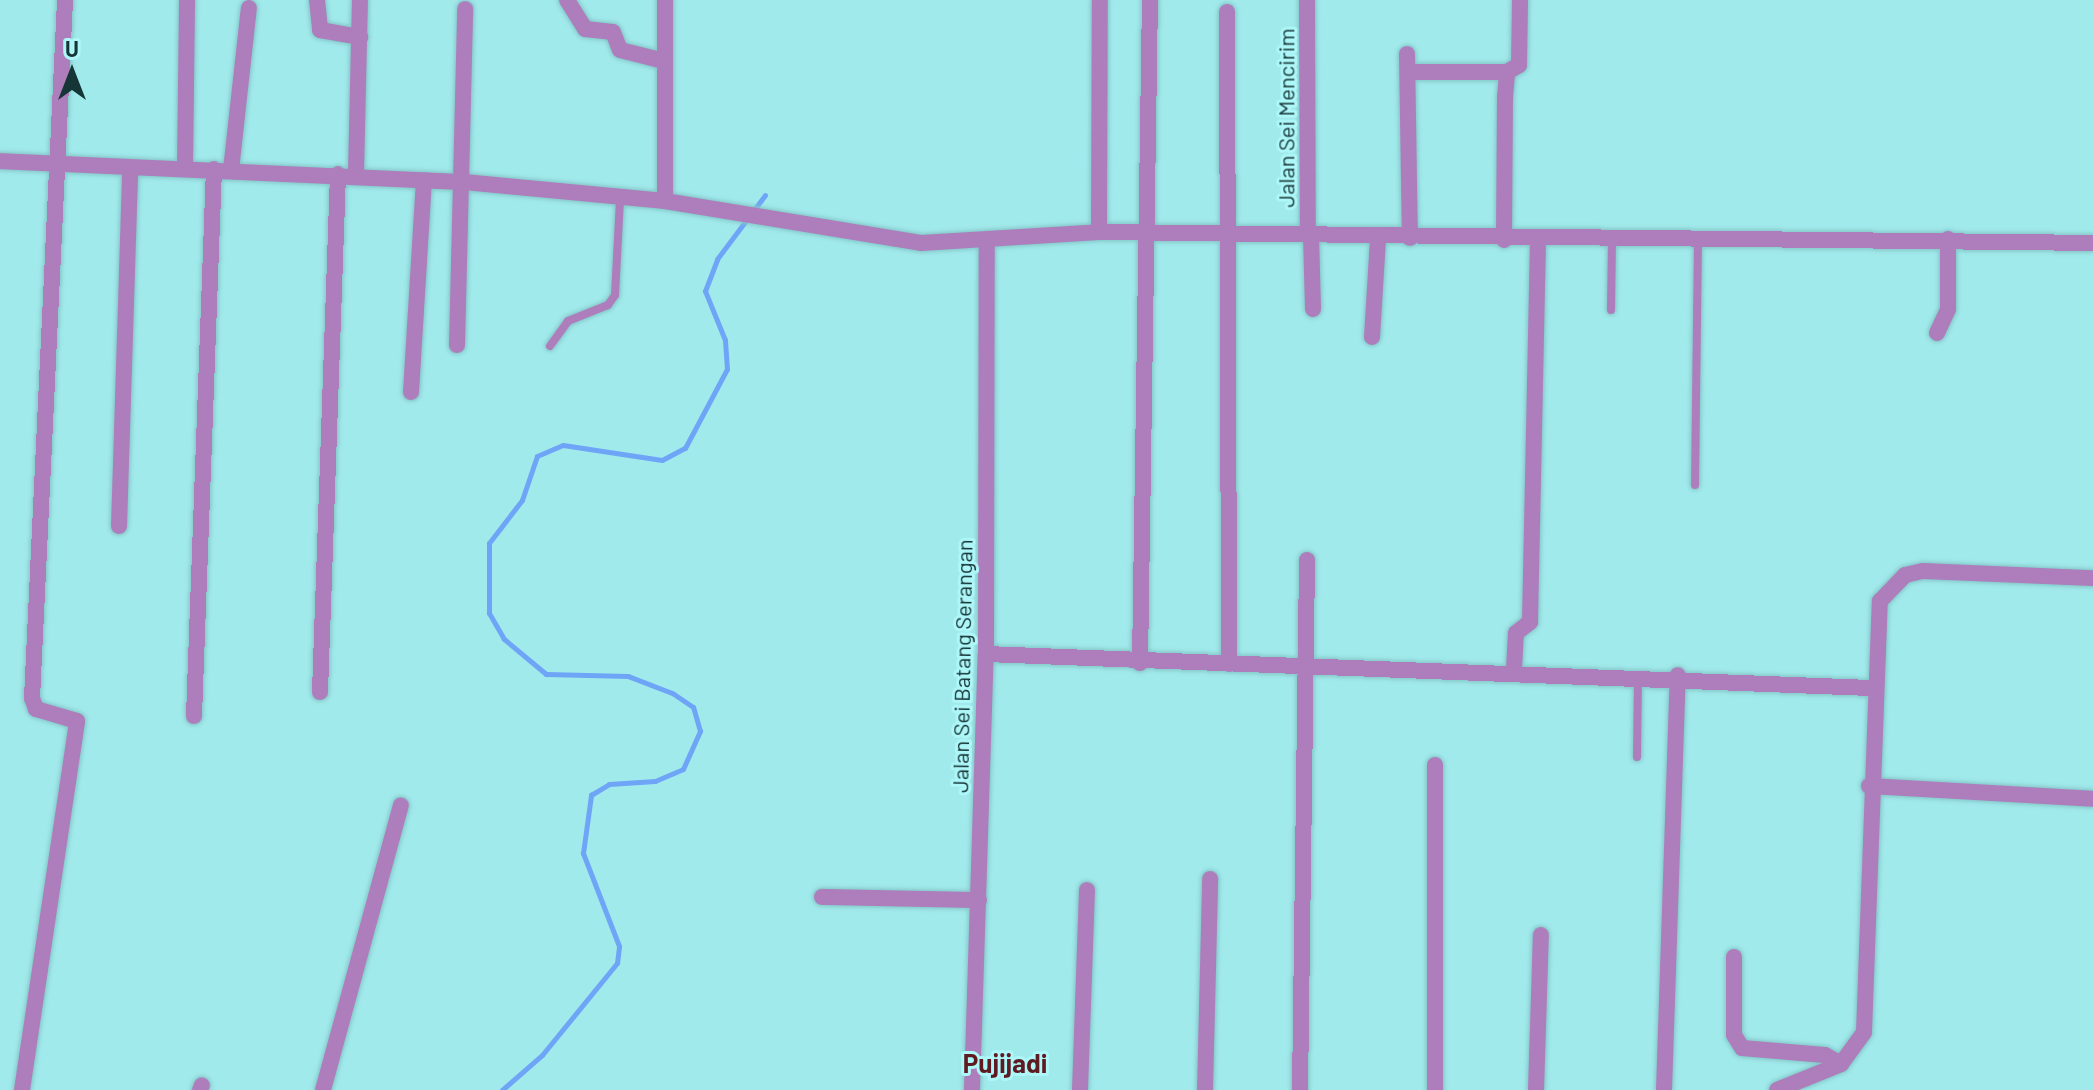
<!DOCTYPE html>
<style>
body{margin:0}
#map{position:relative;width:2093px;height:1090px;overflow:hidden;background:#a1eaec;font-family:Barlow,sans-serif}
div>[style]{position:absolute}
.stream>*{height:5px;margin:-2.5px;padding:0 2.5px;transform-origin:2.5px;border-radius:2.5px;background:#6fa5f7}
.roads{filter:drop-shadow(0 0 2px #85c6c8) drop-shadow(0 0 2px #85c6c8)}
.lane>*{height:8px;margin:-4px;padding:0 4px;transform-origin:4px;border-radius:4px;background:#ad7ebb}
.street>*{height:16px;margin:-8px;padding:0 8px;transform-origin:8px;border-radius:8px;background:#ad7ebb}
span{translate:-50% -50%;white-space:nowrap;text-align:center;line-height:1.15;-webkit-text-stroke:6px #aef7f9;paint-order:stroke}
.street-label{font-size:22px;color:#163536}
.quarter-label{font-size:26px;color:#5f1921;font-weight:700}
.north{position:absolute;left:32px;top:32px;width:80px;height:80px;-webkit-text-stroke:6px #aef7f9;paint-order:stroke;rotate:0deg;font-size:22px;font-weight:700;line-height:32px;text-align:center;color:#163536}
.north::after{content:'';display:block;margin:auto;width:28px;height:36px;background:#163536;clip-path:polygon(50% 0,100% 100%,50% 72%,0 100%)}
</style>
<div id="map">
<div class="stream">
<div style="left:502px;top:1090px;width:53px;rotate:-41.2deg"></div>
<div style="left:542px;top:1055px;width:119px;rotate:-50.8deg"></div>
<div style="left:617px;top:963px;width:17px;rotate:-83deg"></div>
<div style="left:619px;top:946px;width:100px;rotate:-111.2deg"></div>
<div style="left:583px;top:853px;width:59px;rotate:-82.1deg"></div>
<div style="left:591px;top:795px;width:21px;rotate:-31deg"></div>
<div style="left:609px;top:784px;width:46px;rotate:-3.7deg"></div>
<div style="left:655px;top:781px;width:30px;rotate:-23deg"></div>
<div style="left:683px;top:769px;width:42px;rotate:-65.9deg"></div>
<div style="left:700px;top:731px;width:25px;rotate:-106deg"></div>
<div style="left:693px;top:707px;width:25px;rotate:-146deg"></div>
<div style="left:672px;top:693px;width:47px;rotate:-158.9deg"></div>
<div style="left:628px;top:676px;width:82px;rotate:-178.6deg"></div>
<div style="left:546px;top:674px;width:55px;rotate:-140.2deg"></div>
<div style="left:504px;top:639px;width:30px;rotate:-120deg"></div>
<div style="left:489px;top:613px;width:70px;rotate:-90deg"></div>
<div style="left:489px;top:543px;width:54px;rotate:-52.5deg"></div>
<div style="left:522px;top:500px;width:46px;rotate:-71.2deg"></div>
<div style="left:537px;top:456px;width:28px;rotate:-23deg"></div>
<div style="left:563px;top:445px;width:100px;rotate:8.6deg"></div>
<div style="left:662px;top:460px;width:26px;rotate:-28deg"></div>
<div style="left:685px;top:448px;width:89px;rotate:-62deg"></div>
<div style="left:727px;top:369px;width:29px;rotate:-94deg"></div>
<div style="left:725px;top:340px;width:53px;rotate:-112.2deg"></div>
<div style="left:705px;top:291px;width:34px;rotate:-69deg"></div>
<div style="left:717px;top:259px;width:80px;rotate:-53.1deg"></div>
</div>
<div class="roads">
<div class="lane">
<div style="left:1611px;top:310px;width:71px;rotate:-89.2deg"></div>
<div style="left:550px;top:346px;width:31px;rotate:-54deg"></div>
<div style="left:568px;top:321px;width:43px;rotate:-21.8deg"></div>
<div style="left:608px;top:305px;width:12px;rotate:-55deg"></div>
<div style="left:615px;top:295px;width:96px;rotate:-87deg"></div>
<div style="left:1695px;top:485px;width:245px;rotate:-89.3deg"></div>
<div style="left:1637px;top:757px;width:78px;rotate:-89.3deg"></div>
</div>
<div class="street">
<div style="left:317px;top:0;width:30px;rotate:84deg"></div>
<div style="left:320px;top:30px;width:41px;rotate:9.9deg"></div>
<div style="left:567px;top:0;width:34px;rotate:58deg"></div>
<div style="left:585px;top:29px;width:28px;rotate:6deg"></div>
<div style="left:613px;top:32px;width:19px;rotate:69deg"></div>
<div style="left:620px;top:50px;width:45px;rotate:14deg"></div>
<div style="left:1307px;top:0;width:236px;rotate:89.8deg"></div>
<div style="left:1227px;top:12px;width:652px;rotate:89.82deg"></div>
<div style="left:1407px;top:54px;width:184px;rotate:89.1deg"></div>
<div style="left:1408px;top:72px;width:99px"></div>
<div style="left:0;top:161px;width:464px;rotate:2.6deg"></div>
<div style="left:464px;top:182px;width:202px;rotate:5.4deg"></div>
<div style="left:665px;top:201px;width:259px;rotate:9.3deg"></div>
<div style="left:921px;top:243px;width:178px;rotate:-3.5deg"></div>
<div style="left:1099px;top:232px;width:994px;rotate:0.63deg"></div>
<div style="left:185px;top:168px;width:168px;rotate:-89.3deg"></div>
<div style="left:231px;top:170px;width:163px;rotate:-83.7deg"></div>
<div style="left:356px;top:174px;width:174px;rotate:-88.7deg"></div>
<div style="left:665px;top:201px;width:201px;rotate:-90deg"></div>
<div style="left:1099px;top:232px;width:232px;rotate:-89.8deg"></div>
<div style="left:1311px;top:236px;width:73px;rotate:88.4deg"></div>
<div style="left:1504px;top:240px;width:143px;rotate:-89.6deg"></div>
<div style="left:1505px;top:97px;width:25px;rotate:-85deg"></div>
<div style="left:1507px;top:72px;width:14px;rotate:-30deg"></div>
<div style="left:1519px;top:65px;width:65px;rotate:-89.1deg"></div>
<div style="left:1937px;top:333px;width:26px;rotate:-65deg"></div>
<div style="left:1948px;top:309px;width:70px;rotate:-90deg"></div>
<div style="left:1372px;top:337px;width:99px;rotate:-86.5deg"></div>
<div style="left:457px;top:345px;width:336px;rotate:-88.6deg"></div>
<div style="left:411px;top:392px;width:212px;rotate:-86.5deg"></div>
<div style="left:119px;top:526px;width:358px;rotate:-88.2deg"></div>
<div style="left:986px;top:654px;width:888px;rotate:2.2deg"></div>
<div style="left:1140px;top:663px;width:663px;rotate:-89.14deg"></div>
<div style="left:1514px;top:669px;width:36px;rotate:-87deg"></div>
<div style="left:1516px;top:633px;width:18px;rotate:-38deg"></div>
<div style="left:1530px;top:622px;width:381px;rotate:-88.8deg"></div>
<div style="left:320px;top:692px;width:518px;rotate:-88.01deg"></div>
<div style="left:194px;top:716px;width:547px;rotate:-87.91deg"></div>
<div style="left:1435px;top:765px;width:325px;rotate:90deg"></div>
<div style="left:1869px;top:786px;width:224px;rotate:3.3deg"></div>
<div style="left:822px;top:897px;width:157px;rotate:1.1deg"></div>
<div style="left:1734px;top:957px;width:78px;rotate:90deg"></div>
<div style="left:1734px;top:1035px;width:15px;rotate:58deg"></div>
<div style="left:1742px;top:1048px;width:83px;rotate:4.8deg"></div>
<div style="left:1825px;top:1055px;width:18px;rotate:29deg"></div>
<div style="left:22px;top:1090px;width:373px;rotate:-81.5deg"></div>
<div style="left:77px;top:721px;width:43px;rotate:-163.7deg"></div>
<div style="left:36px;top:709px;width:12px;rotate:-110deg"></div>
<div style="left:32px;top:698px;width:699px;rotate:-87.29deg"></div>
<div style="left:200px;top:1090px;width:5px;rotate:-68deg"></div>
<div style="left:323px;top:1090px;width:295px;rotate:-74.7deg"></div>
<div style="left:972px;top:1090px;width:436px;rotate:-88.2deg"></div>
<div style="left:986px;top:654px;width:412px;rotate:-89.9deg"></div>
<div style="left:1080px;top:1090px;width:200px;rotate:-88deg"></div>
<div style="left:1205px;top:1090px;width:211px;rotate:-88.6deg"></div>
<div style="left:1300px;top:1090px;width:530px;rotate:-89.24deg"></div>
<div style="left:1536px;top:1090px;width:155px;rotate:-88.2deg"></div>
<div style="left:1664px;top:1090px;width:415px;rotate:-88.1deg"></div>
<div style="left:1777px;top:1090px;width:69px;rotate:-22.1deg"></div>
<div style="left:1841px;top:1064px;width:39px;rotate:-54deg"></div>
<div style="left:1864px;top:1032px;width:431px;rotate:-87.9deg"></div>
<div style="left:1880px;top:601px;width:36px;rotate:-46deg"></div>
<div style="left:1905px;top:575px;width:18px;rotate:-13deg"></div>
<div style="left:1923px;top:571px;width:170px;rotate:2.4deg"></div>
</div>
</div>
<div class="street-label">
<span style="left:1286px;top:118px;rotate:-90deg">Jalan Sei Mencirim</span>
<span style="left:962px;top:666px;rotate:-89deg">Jalan Sei Batang Serangan</span>
</div>
<div class="quarter-label">
<span style="left:1005px;top:1063px">Pujijadi</span>
</div>
<div class="north">U</div>
</div>
